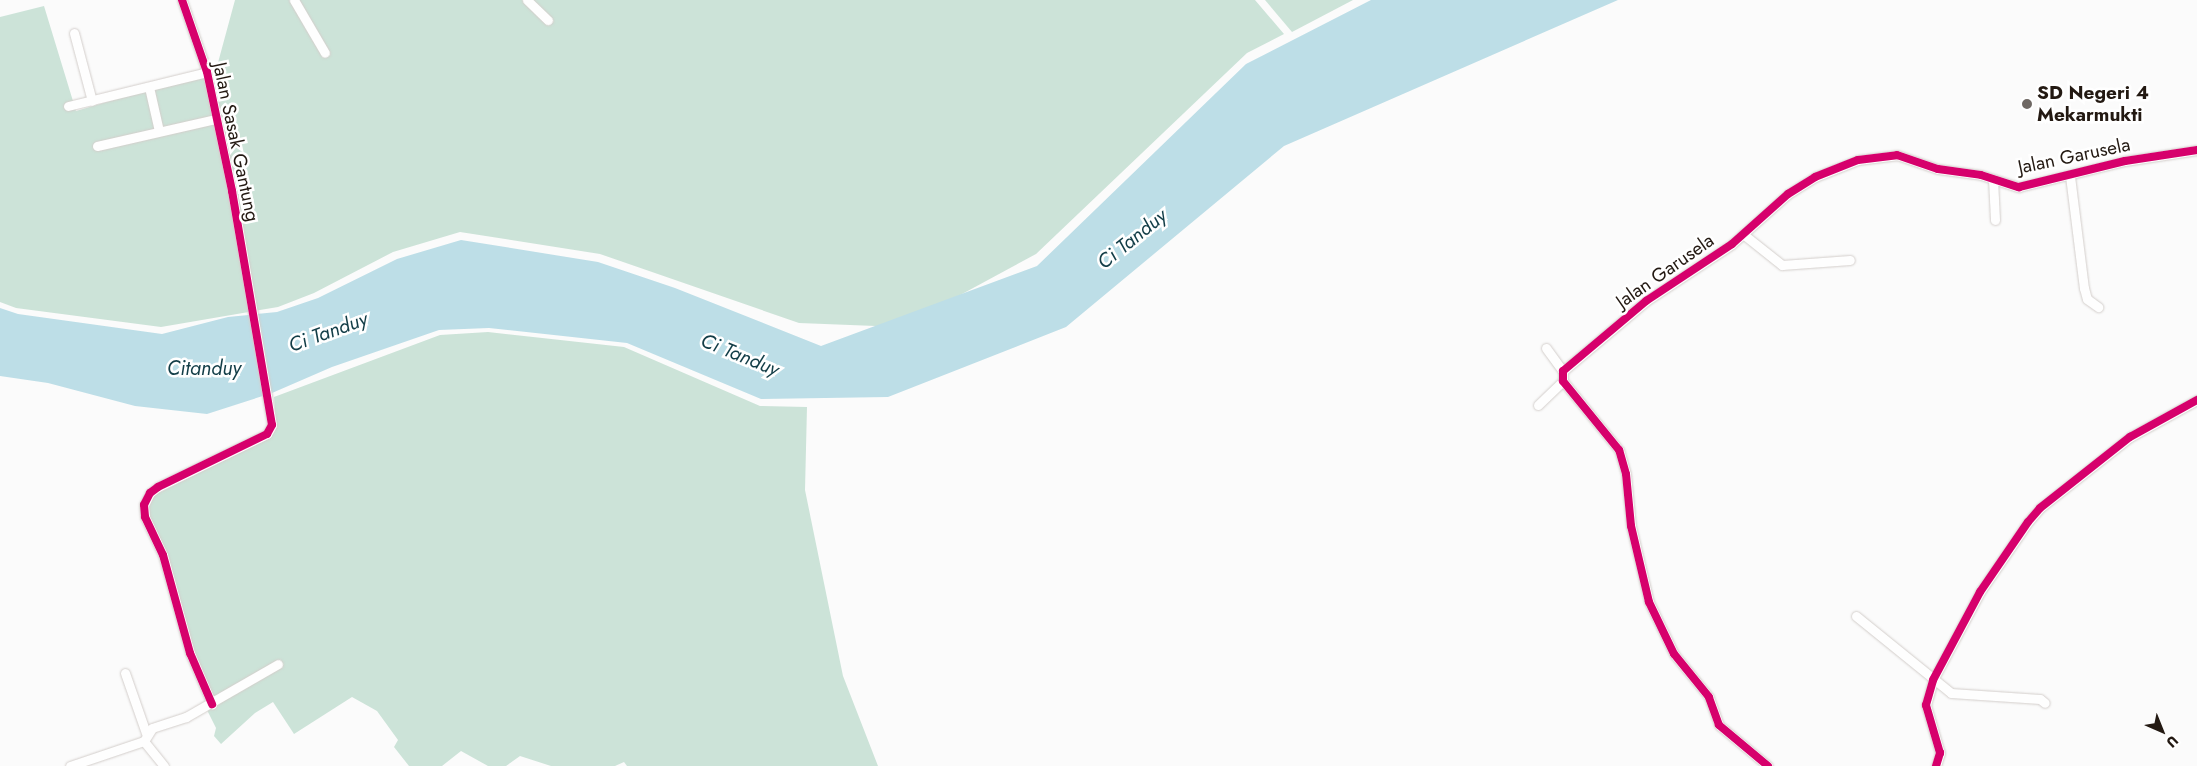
<!DOCTYPE html>
<style>
body{margin:0}
#map{position:relative;width:2197px;height:766px;overflow:hidden;background:#fbfbfb;font-family:Jost,sans-serif}
div>[style]{position:absolute}
.forest>*{inset:0;background:#cce3d8}
.water>*{inset:0;background:#bddee7}
.roads{filter:drop-shadow(0 0 1px #d3cecb) drop-shadow(0 0 1px #d3cecb)}
.minor>*{height:9px;margin:-4.5px;padding:0 4.5px;transform-origin:4.5px;border-radius:4.5px;background:#fefefe}
.cycleway>*{height:8px;margin:-4px;padding:0 4px;transform-origin:4px;border-radius:4px;background:#d6006c}
.dots>*{width:14px;height:14px;translate:-50% -50%;box-sizing:border-box;border:2px solid #fff;border-radius:50%}
span{translate:-50% -50%;white-space:nowrap;text-align:center;line-height:1.15;-webkit-text-stroke:5px #fff;paint-order:stroke}
.poi-label{font-size:19px;color:#231912;font-weight:700}
.left{translate:0 -50%;text-align:left}
.street-label{font-size:19px;color:#231912}
.water-label{font-size:20px;color:#123d47;font-style:italic}
.north{position:absolute;left:2137px;top:706px;width:50px;height:50px;-webkit-text-stroke:4px #fff;paint-order:stroke;rotate:136deg;font-size:14px;font-weight:700;line-height:20px;text-align:center;color:#231912}
.north::after{content:'';display:block;margin:auto;width:18px;height:22px;background:#231912;clip-path:polygon(50% 0,100% 100%,50% 72%,0 100%)}
</style>
<div id="map">
<div class="forest">
<div style="clip-path:polygon(235px 0,1255px 0,1284px 34px,1247px 53px,1036px 254px,901px 327px,799px 323px,600px 254px,460px 232px,393px 252px,314px 293px,278px 307px,161px 327px,16px 308px,0 302px,0 17px,44px 6px,76px 111px,216px 70px)"></div>
<div style="clip-path:polygon(1265px 0,1353px 0,1292px 32px)"></div>
<div style="clip-path:polygon(488px 332px,624px 347px,760px 406px,807px 407px,805px 490px,843px 676px,878px 766px,627px 766px,624px 762px,615px 766px,551px 766px,520px 756px,506px 766px,488px 766px,461px 751px,442px 766px,409px 766px,394px 747px,398px 740px,377px 711px,352px 697px,294px 734px,273px 702px,255px 713px,221px 744px,214px 736px,216px 728px,207px 710px,215px 704px,192px 652px,149px 517px,147px 507px,153px 496px,268px 438px,276px 425px,274px 397px,440px 335px)"></div>
</div>
<div class="water">
<div style="clip-path:polygon(1371px 0,1618px 0,1284px 146px,1066px 327px,888px 397px,761px 399px,627px 343px,489px 328px,439px 330px,332px 367px,272px 393px,207px 414px,135px 406px,48px 383px,0 376px,0 308px,18px 314px,162px 334px,228px 317px,277px 312px,318px 298px,397px 259px,461px 240px,598px 262px,675px 288px,821px 346px,1037px 266px,1246px 64px)"></div>
</div>
<div class="roads">
<div class="minor">
<div style="left:182px;top:0;width:76px;rotate:70.9deg"></div>
<div style="left:207px;top:72px;width:122px;rotate:78.1deg"></div>
<div style="left:232px;top:191px;width:237px;rotate:80.3deg"></div>
<div style="left:272px;top:425px;width:10px;rotate:119deg"></div>
<div style="left:267px;top:434px;width:121px;rotate:154.1deg"></div>
<div style="left:158px;top:487px;width:10px;rotate:143deg"></div>
<div style="left:150px;top:493px;width:13px;rotate:117deg"></div>
<div style="left:144px;top:505px;width:12px;rotate:85deg"></div>
<div style="left:145px;top:517px;width:42px;rotate:64.7deg"></div>
<div style="left:163px;top:555px;width:102px;rotate:74.6deg"></div>
<div style="left:190px;top:653px;width:56px;rotate:66.7deg"></div>
<div style="left:294px;top:0;width:61px;rotate:59.7deg"></div>
<div style="left:527px;top:0;width:29px;rotate:44deg"></div>
<div style="left:74px;top:33px;width:70px;rotate:75.2deg"></div>
<div style="left:149px;top:87px;width:45px;rotate:77.2deg"></div>
<div style="left:68px;top:106px;width:143px;rotate:-13.7deg"></div>
<div style="left:97px;top:146px;width:122px;rotate:-12.8deg"></div>
<div style="left:2070px;top:176px;width:113px;rotate:82.9deg"></div>
<div style="left:2084px;top:288px;width:11px;rotate:75deg"></div>
<div style="left:2087px;top:299px;width:14px;rotate:36deg"></div>
<div style="left:1993px;top:179px;width:41px;rotate:87.2deg"></div>
<div style="left:1743px;top:234px;width:50px;rotate:38.5deg"></div>
<div style="left:1782px;top:265px;width:68px;rotate:-4.2deg"></div>
<div style="left:1546px;top:348px;width:29px;rotate:54deg"></div>
<div style="left:1538px;top:405px;width:35px;rotate:-44deg"></div>
<div style="left:1856px;top:616px;width:122px;rotate:39deg"></div>
<div style="left:1951px;top:693px;width:89px;rotate:3.9deg"></div>
<div style="left:2040px;top:699px;width:6px;rotate:39deg"></div>
<div style="left:125px;top:673px;width:64px;rotate:70.7deg"></div>
<div style="left:70px;top:766px;width:78px;rotate:-18.7deg"></div>
<div style="left:164px;top:766px;width:32px;rotate:-129deg"></div>
<div style="left:144px;top:741px;width:15px;rotate:-58deg"></div>
<div style="left:152px;top:728px;width:36px;rotate:-18deg"></div>
<div style="left:186px;top:717px;width:106px;rotate:-29.9deg"></div>
<div style="left:1768px;top:766px;width:64px;rotate:-140.1deg"></div>
<div style="left:1719px;top:725px;width:30px;rotate:-110deg"></div>
<div style="left:1709px;top:697px;width:55px;rotate:-129.1deg"></div>
<div style="left:1674px;top:654px;width:58px;rotate:-115.7deg"></div>
<div style="left:1649px;top:602px;width:78px;rotate:-103.3deg"></div>
<div style="left:1631px;top:526px;width:52px;rotate:-95.5deg"></div>
<div style="left:1626px;top:474px;width:25px;rotate:-106deg"></div>
<div style="left:1619px;top:450px;width:89px;rotate:-129.1deg"></div>
<div style="left:1563px;top:381px;width:10px;rotate:-90deg"></div>
<div style="left:1563px;top:371px;width:109px;rotate:-40.1deg"></div>
<div style="left:1646px;top:301px;width:103px;rotate:-33.5deg"></div>
<div style="left:1732px;top:244px;width:75px;rotate:-41.8deg"></div>
<div style="left:1788px;top:194px;width:32px;rotate:-32deg"></div>
<div style="left:1815px;top:177px;width:46px;rotate:-21.6deg"></div>
<div style="left:1858px;top:160px;width:39px;rotate:-7deg"></div>
<div style="left:1897px;top:155px;width:43px;rotate:18.9deg"></div>
<div style="left:1938px;top:169px;width:43px;rotate:7.9deg"></div>
<div style="left:1981px;top:175px;width:40px;rotate:18deg"></div>
<div style="left:2019px;top:187px;width:109px;rotate:-13.8deg"></div>
<div style="left:2125px;top:161px;width:73px;rotate:-8.7deg"></div>
<div style="left:1936px;top:766px;width:14px;rotate:-73deg"></div>
<div style="left:1940px;top:753px;width:50px;rotate:-106.3deg"></div>
<div style="left:1926px;top:705px;width:26px;rotate:-74deg"></div>
<div style="left:1933px;top:680px;width:100px;rotate:-61.9deg"></div>
<div style="left:1980px;top:592px;width:85px;rotate:-55.6deg"></div>
<div style="left:2028px;top:522px;width:18px;rotate:-49deg"></div>
<div style="left:2040px;top:508px;width:115px;rotate:-38.3deg"></div>
<div style="left:2130px;top:437px;width:77px;rotate:-28.9deg"></div>
</div>
</div>
<div class="cycleway">
<div style="left:182px;top:0;width:76px;rotate:70.9deg"></div>
<div style="left:207px;top:72px;width:122px;rotate:78.1deg"></div>
<div style="left:232px;top:191px;width:237px;rotate:80.3deg"></div>
<div style="left:272px;top:425px;width:10px;rotate:119deg"></div>
<div style="left:267px;top:434px;width:121px;rotate:154.1deg"></div>
<div style="left:158px;top:487px;width:10px;rotate:143deg"></div>
<div style="left:150px;top:493px;width:13px;rotate:117deg"></div>
<div style="left:144px;top:505px;width:12px;rotate:85deg"></div>
<div style="left:145px;top:517px;width:42px;rotate:64.7deg"></div>
<div style="left:163px;top:555px;width:102px;rotate:74.6deg"></div>
<div style="left:190px;top:653px;width:56px;rotate:66.7deg"></div>
<div style="left:1768px;top:766px;width:64px;rotate:-140.1deg"></div>
<div style="left:1719px;top:725px;width:30px;rotate:-110deg"></div>
<div style="left:1709px;top:697px;width:55px;rotate:-129.1deg"></div>
<div style="left:1674px;top:654px;width:58px;rotate:-115.7deg"></div>
<div style="left:1649px;top:602px;width:78px;rotate:-103.3deg"></div>
<div style="left:1631px;top:526px;width:52px;rotate:-95.5deg"></div>
<div style="left:1626px;top:474px;width:25px;rotate:-106deg"></div>
<div style="left:1619px;top:450px;width:89px;rotate:-129.1deg"></div>
<div style="left:1563px;top:381px;width:10px;rotate:-90deg"></div>
<div style="left:1563px;top:371px;width:109px;rotate:-40.1deg"></div>
<div style="left:1646px;top:301px;width:103px;rotate:-33.5deg"></div>
<div style="left:1732px;top:244px;width:75px;rotate:-41.8deg"></div>
<div style="left:1788px;top:194px;width:32px;rotate:-32deg"></div>
<div style="left:1815px;top:177px;width:46px;rotate:-21.6deg"></div>
<div style="left:1858px;top:160px;width:39px;rotate:-7deg"></div>
<div style="left:1897px;top:155px;width:43px;rotate:18.9deg"></div>
<div style="left:1938px;top:169px;width:43px;rotate:7.9deg"></div>
<div style="left:1981px;top:175px;width:40px;rotate:18deg"></div>
<div style="left:2019px;top:187px;width:109px;rotate:-13.8deg"></div>
<div style="left:2125px;top:161px;width:73px;rotate:-8.7deg"></div>
<div style="left:1936px;top:766px;width:14px;rotate:-73deg"></div>
<div style="left:1940px;top:753px;width:50px;rotate:-106.3deg"></div>
<div style="left:1926px;top:705px;width:26px;rotate:-74deg"></div>
<div style="left:1933px;top:680px;width:100px;rotate:-61.9deg"></div>
<div style="left:1980px;top:592px;width:85px;rotate:-55.6deg"></div>
<div style="left:2028px;top:522px;width:18px;rotate:-49deg"></div>
<div style="left:2040px;top:508px;width:115px;rotate:-38.3deg"></div>
<div style="left:2130px;top:437px;width:77px;rotate:-28.9deg"></div>
</div>
<div class="dots">
<div style="left:2027px;top:104px;background:#6f6864"></div>
</div>
<div class="poi-label">
<span class="left" style="left:2037px;top:104px">SD Negeri 4<br>Mekarmukti</span>
</div>
<div class="street-label">
<span style="left:236px;top:142px;rotate:78deg">Jalan Sasak Gantung</span>
<span style="left:2074px;top:156px;rotate:-12deg">Jalan Garusela</span>
<span style="left:1665px;top:271px;rotate:-35deg">Jalan Garusela</span>
</div>
<div class="water-label">
<span style="left:1132px;top:239px;rotate:-39deg">Ci Tanduy</span>
<span style="left:328px;top:332px;rotate:-20deg">Ci Tanduy</span>
<span style="left:740px;top:355px;rotate:22deg">Ci Tanduy</span>
<span style="left:204px;top:368px">Citanduy</span>
</div>
<div class="north">U</div>
</div>
